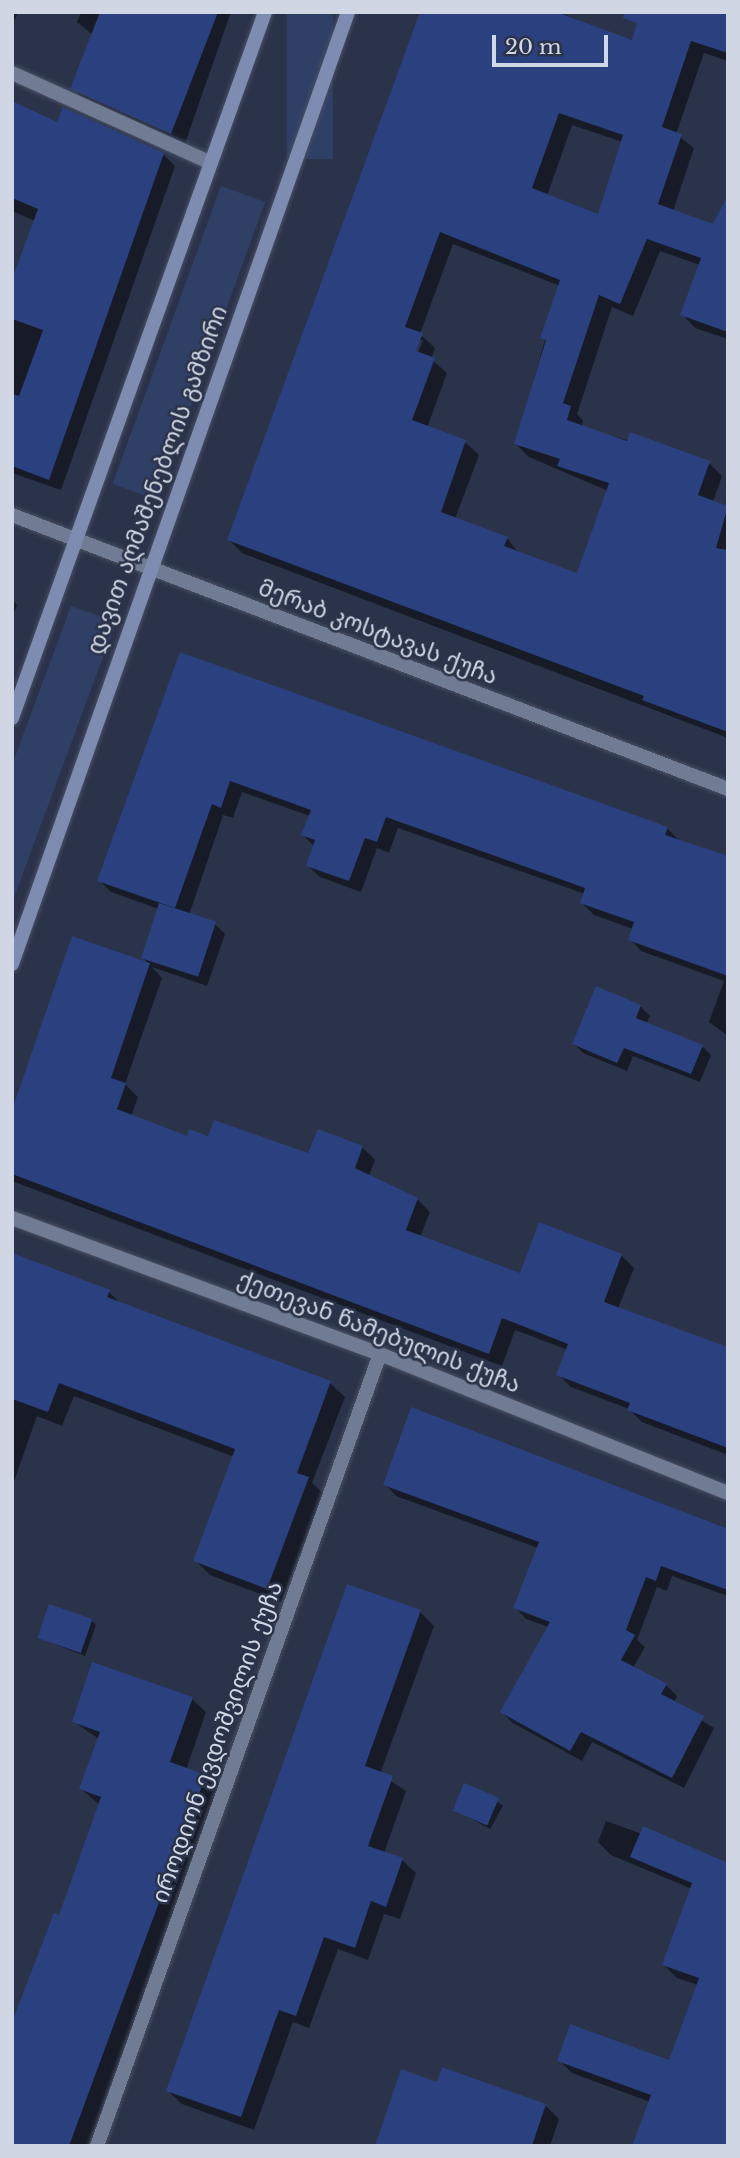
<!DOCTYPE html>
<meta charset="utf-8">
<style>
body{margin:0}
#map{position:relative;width:740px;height:2158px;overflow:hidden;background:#2a3349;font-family:"Libre Baskerville","Noto Sans Georgian",serif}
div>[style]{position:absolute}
.green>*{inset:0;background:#303f66;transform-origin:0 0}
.shadow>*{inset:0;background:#0007;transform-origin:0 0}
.building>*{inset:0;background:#2a407f;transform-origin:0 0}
.roads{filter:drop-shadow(0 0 2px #484f62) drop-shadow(0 0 2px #484f62)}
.street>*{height:14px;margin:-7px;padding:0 7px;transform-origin:7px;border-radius:7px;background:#707b94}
.secondary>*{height:14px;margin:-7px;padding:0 7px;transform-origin:7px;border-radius:7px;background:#7d8cb0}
span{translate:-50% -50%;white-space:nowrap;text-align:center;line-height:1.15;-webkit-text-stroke:5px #2a3349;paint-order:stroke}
.street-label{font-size:23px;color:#d0d6e4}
.frame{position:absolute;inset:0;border:14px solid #d0d6e4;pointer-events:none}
.scale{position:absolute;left:492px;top:35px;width:116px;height:32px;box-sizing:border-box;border:4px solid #d0d6e4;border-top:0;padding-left:9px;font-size:21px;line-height:24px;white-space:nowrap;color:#d0d6e4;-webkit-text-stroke:5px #2a3349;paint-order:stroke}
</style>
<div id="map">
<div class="green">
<div style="left:287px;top:12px;width:46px;height:147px"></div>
<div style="left:221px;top:186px;width:47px;height:317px;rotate:20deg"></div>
<div style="clip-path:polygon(71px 606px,116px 622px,12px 903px,12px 765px)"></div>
</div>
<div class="shadow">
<div style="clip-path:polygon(12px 12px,18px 12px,12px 26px)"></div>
<div style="clip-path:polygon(81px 12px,231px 12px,184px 146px,85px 101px,72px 88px,93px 35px,77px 22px)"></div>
<div style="clip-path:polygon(evenodd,421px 12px,559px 12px,633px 42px,728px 12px,728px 61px,704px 53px,676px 134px,694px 148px,673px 211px,728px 231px,728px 339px,695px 328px,682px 314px,700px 265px,660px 251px,633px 316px,612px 307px,577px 414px,583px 421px,581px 427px,709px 463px,722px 476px,713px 502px,728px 508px,728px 738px,242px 553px,229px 540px,421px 12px,572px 125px,623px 142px,599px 217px,547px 196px,572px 125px,421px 12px,453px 244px,560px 286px,516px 444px,529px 457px,608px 491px,578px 575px,519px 553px,507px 538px,455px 519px,479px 455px,465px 442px,427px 428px,447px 373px,431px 359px,435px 348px,420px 334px,453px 244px,421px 12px,419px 340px,423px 340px,415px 360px,412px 359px,419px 340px)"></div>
<div style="clip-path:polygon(12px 103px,58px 124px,163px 154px,175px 166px,61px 490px,12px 473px,12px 284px,35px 221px,12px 211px)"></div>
<div style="clip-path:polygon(12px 600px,17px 605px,12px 618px)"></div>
<div style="clip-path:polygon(181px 654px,667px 828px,679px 840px,728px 859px,728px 1036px,709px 1022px,724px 981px,641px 951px,630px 939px,633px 929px,594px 915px,582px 903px,585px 894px,398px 828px,389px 853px,377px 848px,361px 892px,320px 877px,308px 866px,315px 847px,303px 835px,310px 816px,242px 792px,233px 818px,223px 815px,189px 915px,215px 924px,225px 934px,207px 986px,152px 967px,162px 978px,125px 1084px,138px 1097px,131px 1117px,188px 1138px,309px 1156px,362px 1147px,375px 1160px,369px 1176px,417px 1199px,430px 1212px,420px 1237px,521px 1275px,621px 1255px,634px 1268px,618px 1309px,728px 1349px,728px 1455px,642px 1422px,629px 1409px,571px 1387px,558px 1374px,568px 1350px,515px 1330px,502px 1366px,12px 1181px,12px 1115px,74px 939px,150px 965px,142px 957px,159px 909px,111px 892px,99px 880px)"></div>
<div style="clip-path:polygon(640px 1006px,650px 1016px,646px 1024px,702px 1046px,711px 1055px,700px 1082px,633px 1056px,627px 1071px,583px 1053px,574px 1044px)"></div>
<div style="clip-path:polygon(12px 1255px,109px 1292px,121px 1304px,330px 1383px,345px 1397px,312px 1483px,323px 1493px,281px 1602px,210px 1575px,195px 1560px,234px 1457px,74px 1396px,62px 1426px,37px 1416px,12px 1487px)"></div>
<div style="clip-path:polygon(385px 1484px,728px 1530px,728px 1596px,672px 1576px,667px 1591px,657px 1587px,637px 1640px,645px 1647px,633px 1668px,666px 1685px,677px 1696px,674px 1703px,714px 1728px,684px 1788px,592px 1742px,582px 1761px,513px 1723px,502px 1712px,549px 1627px,526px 1619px,515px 1607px,538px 1548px,396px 1496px)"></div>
<div style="clip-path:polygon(420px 1612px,434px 1626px,380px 1774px,406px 1791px,384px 1853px,402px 1860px,416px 1873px,400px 1919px,384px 1914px,368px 1960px,338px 1949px,309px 2028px,293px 2022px,254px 2130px,182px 2104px,168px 2091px)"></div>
<div style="clip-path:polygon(91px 1620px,96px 1625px,85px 1656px,39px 1638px)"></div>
<div style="clip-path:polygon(192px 1699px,206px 1712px,186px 1770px,205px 1777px,219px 1791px,88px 2146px,12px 2146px,60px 1917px,100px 1805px,81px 1789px,99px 1739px,74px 1722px)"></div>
<div style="left:465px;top:1785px;width:43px;height:27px;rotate:28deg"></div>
<div style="clip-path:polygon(606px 1821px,728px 1865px,728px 2146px,650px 2102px,572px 2073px,559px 2060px,670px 2063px,698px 1985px,677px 1978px,664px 1965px,692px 1889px,611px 1855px,598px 1842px)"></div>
<div style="clip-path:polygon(438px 2084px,545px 2105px,559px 2119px,550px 2146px,377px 2146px)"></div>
</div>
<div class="building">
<div style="clip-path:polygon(100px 12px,218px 12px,171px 134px,70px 89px)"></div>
<div style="clip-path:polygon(evenodd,420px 12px,557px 12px,632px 40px,637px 23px,623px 18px,624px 12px,728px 12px,728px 53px,691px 41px,662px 127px,682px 134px,658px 204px,713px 224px,728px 195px,728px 332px,680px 315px,701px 258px,647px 239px,620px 304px,599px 295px,563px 403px,571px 406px,567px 420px,627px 441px,630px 432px,710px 461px,698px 495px,728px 506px,716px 548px,728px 550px,728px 732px,642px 700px,644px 696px,227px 540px,420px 12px,559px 113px,623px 135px,598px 214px,532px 188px,559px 113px,420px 12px,440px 232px,560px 280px,540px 338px,546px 340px,514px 444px,560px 459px,557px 466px,609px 483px,577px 573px,504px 546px,508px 537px,441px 512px,466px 440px,412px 420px,435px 358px,416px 351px,423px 333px,405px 327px,440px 232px)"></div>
<div style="clip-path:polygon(12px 101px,57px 122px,63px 107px,164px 153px,49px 480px,12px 466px,12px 394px,19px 396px,43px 330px,12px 319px,12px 279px,38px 209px,12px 198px)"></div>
<div style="clip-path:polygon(180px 652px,668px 827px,665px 835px,728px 856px,728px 976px,628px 940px,634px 922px,580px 903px,585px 888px,386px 817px,377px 842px,365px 838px,349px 881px,306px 866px,315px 840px,301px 835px,311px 810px,230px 781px,221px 808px,212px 804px,175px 908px,97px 881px)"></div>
<div style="left:159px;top:903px;width:60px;height:58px;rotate:18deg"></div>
<div style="clip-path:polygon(72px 936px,150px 963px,111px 1078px,126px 1083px,117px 1109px,187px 1136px,189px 1129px,208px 1136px,214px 1120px,308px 1153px,318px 1129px,363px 1146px,355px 1168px,418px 1198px,406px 1230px,520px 1273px,539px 1222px,622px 1254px,604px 1302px,728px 1347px,728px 1448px,627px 1410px,630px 1403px,556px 1375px,568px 1344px,502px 1318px,489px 1354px,12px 1174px,12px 1110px)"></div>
<div style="clip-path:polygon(596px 986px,641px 1005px,636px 1018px,703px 1045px,691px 1074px,624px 1048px,617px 1063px,572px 1044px)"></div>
<div style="clip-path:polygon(12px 1253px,110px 1290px,107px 1297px,331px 1381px,297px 1473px,309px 1477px,267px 1589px,193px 1561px,235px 1449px,59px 1383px,48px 1412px,12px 1399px)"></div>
<div style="clip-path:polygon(411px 1407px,728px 1529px,728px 1590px,661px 1566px,656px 1581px,646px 1577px,626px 1630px,635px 1635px,621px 1660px,667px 1684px,661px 1694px,704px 1716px,672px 1778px,581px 1732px,570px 1751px,500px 1712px,550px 1622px,513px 1608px,539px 1542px,383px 1485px)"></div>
<div style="clip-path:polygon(347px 1584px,421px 1610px,365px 1766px,393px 1776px,368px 1846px,403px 1858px,386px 1907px,371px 1901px,355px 1948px,324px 1937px,296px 2016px,279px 2010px,241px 2117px,166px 2091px)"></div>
<div style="left:49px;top:1604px;width:46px;height:36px;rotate:19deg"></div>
<div style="clip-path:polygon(92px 1662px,193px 1697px,170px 1762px,206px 1775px,69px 2146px,12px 2146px,12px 2022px,54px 1913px,59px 1915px,101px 1797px,79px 1789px,100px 1732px,72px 1722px)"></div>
<div style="left:464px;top:1783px;width:38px;height:30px;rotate:23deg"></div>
<div style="clip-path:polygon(643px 1826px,728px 1863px,728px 2146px,632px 2146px,651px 2095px,557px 2061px,570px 2024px,669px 2060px,699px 1978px,662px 1965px,692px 1883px,630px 1857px)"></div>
<div style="clip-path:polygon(442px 2067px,546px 2104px,532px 2146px,375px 2146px,401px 2069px,437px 2082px)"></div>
</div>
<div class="roads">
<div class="street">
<div style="left:12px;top:73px;width:218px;rotate:24.3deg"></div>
<div style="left:12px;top:515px;width:767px;rotate:20.94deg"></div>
<div style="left:12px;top:1218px;width:392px;rotate:20.3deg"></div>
<div style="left:380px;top:1354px;width:375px;rotate:21.8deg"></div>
<div style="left:97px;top:2146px;width:841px;rotate:-70.34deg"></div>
</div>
<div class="secondary">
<div style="left:12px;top:718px;width:750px;rotate:-70.28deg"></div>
<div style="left:12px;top:964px;width:1010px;rotate:-70.56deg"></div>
</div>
</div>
<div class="street-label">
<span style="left:157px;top:480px;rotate:-70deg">დავით აღმაშენებლის გამზირი</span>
<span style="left:378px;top:632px;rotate:21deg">მერაბ კოსტავას ქუჩა</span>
<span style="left:379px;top:1332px;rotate:21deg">ქეთევან წამებულის ქუჩა</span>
<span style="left:217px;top:1742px;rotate:-70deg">იროდიონ ევდოშვილის ქუჩა</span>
</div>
<div class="frame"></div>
<div class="scale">20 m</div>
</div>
